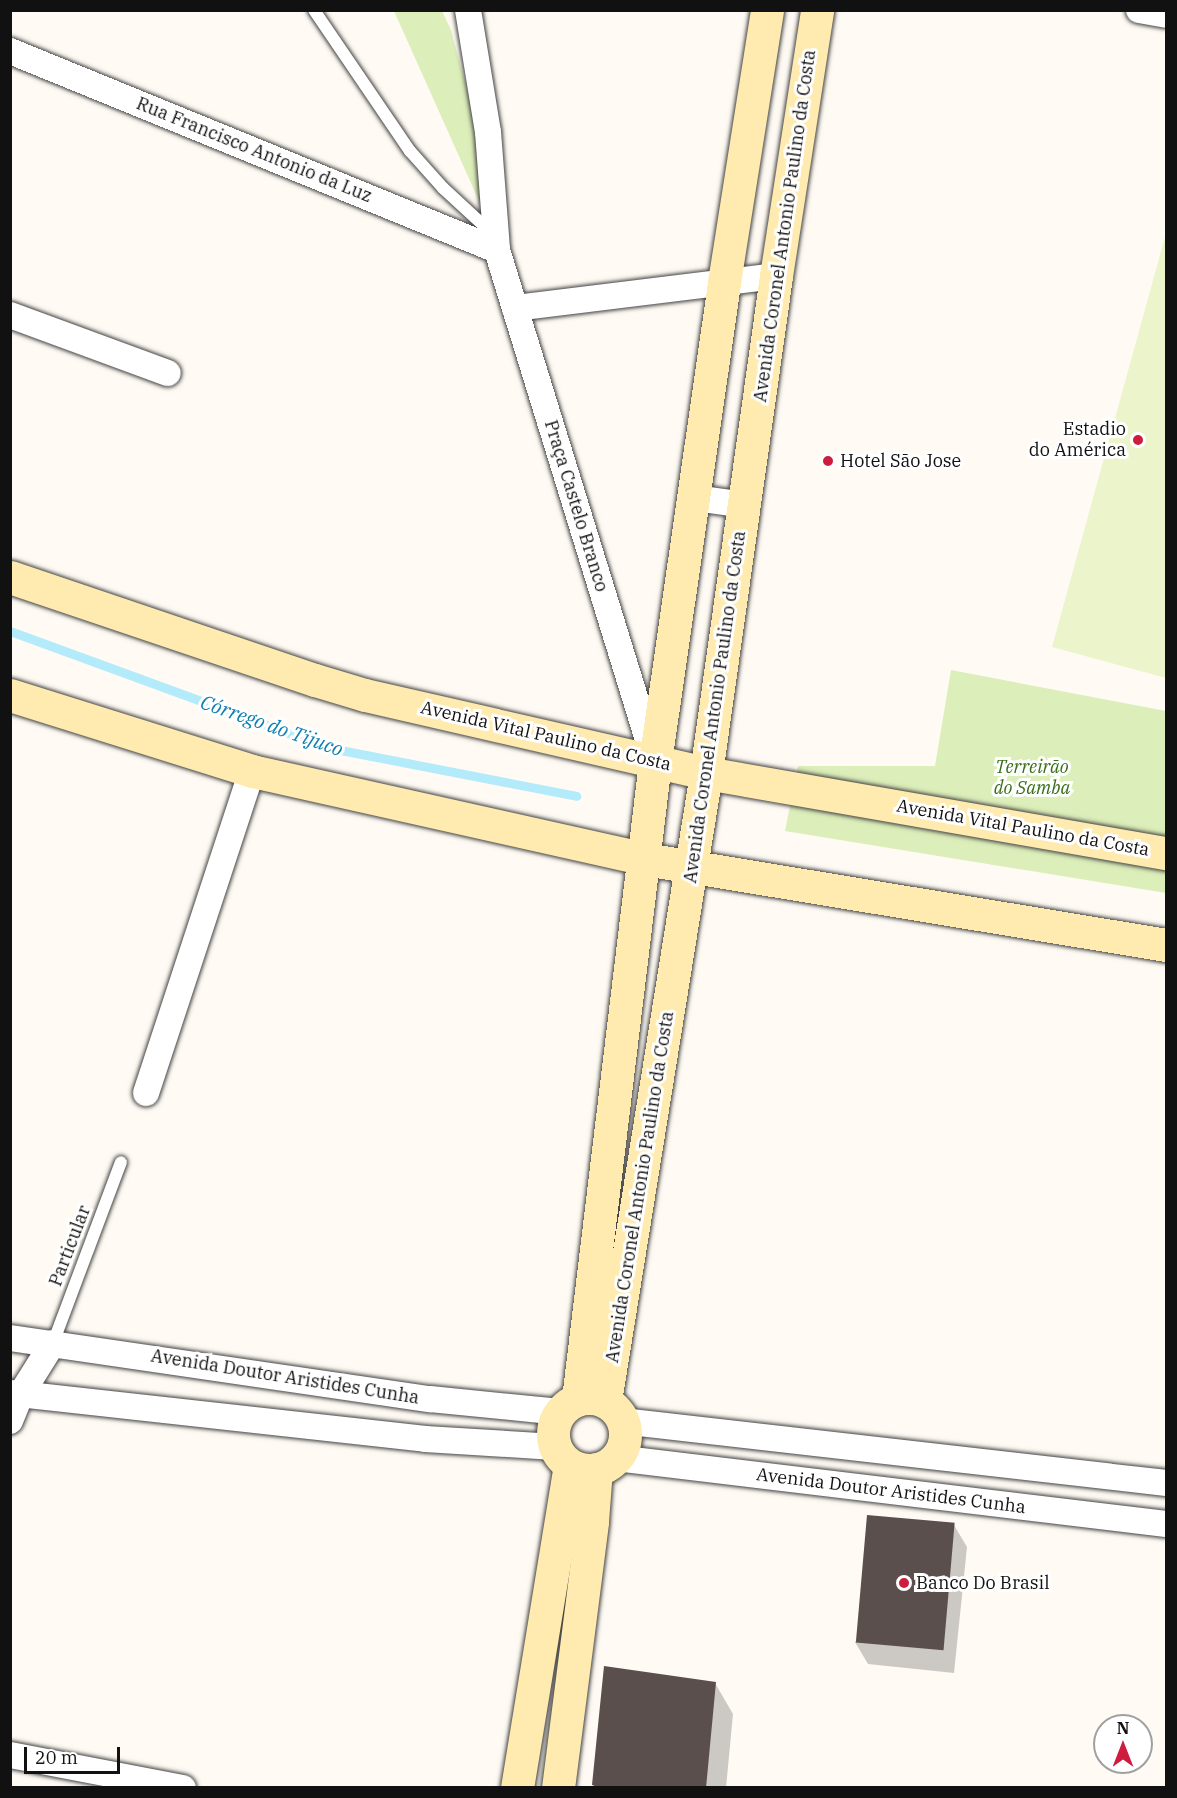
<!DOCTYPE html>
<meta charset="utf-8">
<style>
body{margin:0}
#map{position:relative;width:1177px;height:1798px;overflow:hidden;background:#fffbf4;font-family:"IBM Plex Serif",serif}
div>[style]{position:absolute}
.green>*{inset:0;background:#dceeb9}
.pitch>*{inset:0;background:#ecf4cc}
.shadow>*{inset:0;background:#0003}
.stream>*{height:9px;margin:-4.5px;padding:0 4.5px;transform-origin:4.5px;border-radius:4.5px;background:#b4ebfb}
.building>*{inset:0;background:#5a4f4c;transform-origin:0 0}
.roads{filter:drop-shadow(0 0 2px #444) drop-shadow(0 0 2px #444)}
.lane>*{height:12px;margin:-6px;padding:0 6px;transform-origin:6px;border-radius:6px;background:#fff}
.street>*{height:26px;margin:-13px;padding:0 13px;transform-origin:13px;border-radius:13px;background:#fff}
.secondary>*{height:33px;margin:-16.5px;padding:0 16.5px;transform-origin:16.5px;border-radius:16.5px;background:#ffebaf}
.secondary>.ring{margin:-16.5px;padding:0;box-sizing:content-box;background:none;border:33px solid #ffebaf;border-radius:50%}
.dots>*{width:16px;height:16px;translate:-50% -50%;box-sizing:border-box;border:3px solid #fff;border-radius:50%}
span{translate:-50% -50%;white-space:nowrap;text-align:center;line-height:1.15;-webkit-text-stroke:6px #fff;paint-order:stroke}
.street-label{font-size:18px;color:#111}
.poi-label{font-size:18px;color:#111}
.right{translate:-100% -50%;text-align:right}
.left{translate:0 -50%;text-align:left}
.park-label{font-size:18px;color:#386f1a;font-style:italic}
.water-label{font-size:20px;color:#0e7fae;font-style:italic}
.frame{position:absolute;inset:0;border:12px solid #111;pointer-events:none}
.north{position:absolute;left:1093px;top:1714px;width:60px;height:60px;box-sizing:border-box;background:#fff;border:2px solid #a0a0a0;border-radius:50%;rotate:0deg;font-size:16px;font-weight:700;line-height:24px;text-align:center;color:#111}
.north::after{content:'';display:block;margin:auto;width:21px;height:27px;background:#cd1c3e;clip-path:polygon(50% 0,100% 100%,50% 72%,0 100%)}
.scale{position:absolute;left:24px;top:1747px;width:96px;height:27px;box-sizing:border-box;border:3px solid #111;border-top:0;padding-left:8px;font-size:18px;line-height:21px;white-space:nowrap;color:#111;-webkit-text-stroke:4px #fff;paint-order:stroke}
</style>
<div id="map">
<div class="green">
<div style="clip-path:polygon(394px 11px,442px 11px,451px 30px,479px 134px,488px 221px)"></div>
<div style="clip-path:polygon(951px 670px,1166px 711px,1166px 893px,785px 831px,798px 766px,935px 766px)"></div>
</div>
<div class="pitch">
<div style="clip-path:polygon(1166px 233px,1166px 678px,1052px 647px)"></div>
</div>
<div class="shadow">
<div style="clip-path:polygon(954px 1525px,967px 1547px,954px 1673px,868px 1664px,855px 1642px)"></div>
<div style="clip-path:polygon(715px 1683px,733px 1714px,726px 1788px,595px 1788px,593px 1785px)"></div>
</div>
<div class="stream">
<div style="left:10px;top:631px;width:341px;rotate:20.1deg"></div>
<div style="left:330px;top:748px;width:251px;rotate:11deg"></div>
</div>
<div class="building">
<div style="left:867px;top:1515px;width:88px;height:128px;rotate:5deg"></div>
<div style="clip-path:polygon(604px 1666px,716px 1682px,706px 1788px,602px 1788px,592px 1785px)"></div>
</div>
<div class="roads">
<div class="lane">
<div style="left:314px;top:10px;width:171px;rotate:55.8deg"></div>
<div style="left:410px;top:151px;width:50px;rotate:48.3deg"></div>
<div style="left:443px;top:188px;width:71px;rotate:42.7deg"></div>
<div style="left:53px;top:1343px;width:193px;rotate:-69.4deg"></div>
</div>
<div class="street">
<div style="left:468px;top:10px;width:124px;rotate:80.7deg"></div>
<div style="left:488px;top:132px;width:118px;rotate:85.6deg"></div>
<div style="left:497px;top:250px;width:533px;rotate:72.86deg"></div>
<div style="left:1139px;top:10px;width:27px;rotate:10deg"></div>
<div style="left:10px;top:51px;width:526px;rotate:22.23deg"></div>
<div style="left:515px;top:308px;width:263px;rotate:-7deg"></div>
<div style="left:10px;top:315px;width:168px;rotate:20.2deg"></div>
<div style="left:694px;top:498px;width:51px;rotate:7.8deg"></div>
<div style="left:146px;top:1093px;width:339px;rotate:-71.8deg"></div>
<div style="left:10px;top:1338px;width:424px;rotate:8.3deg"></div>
<div style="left:430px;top:1399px;width:131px;rotate:5.7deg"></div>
<div style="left:10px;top:1393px;width:418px;rotate:6.3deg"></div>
<div style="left:425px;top:1439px;width:130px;rotate:3.5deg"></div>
<div style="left:10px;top:1421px;width:29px;rotate:-68deg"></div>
<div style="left:21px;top:1394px;width:60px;rotate:-57.9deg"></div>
<div style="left:622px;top:1421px;width:548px;rotate:6.5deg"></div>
<div style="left:616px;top:1458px;width:554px;rotate:6.84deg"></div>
<div style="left:10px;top:1755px;width:176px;rotate:10.8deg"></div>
</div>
<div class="secondary">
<div style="left:10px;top:577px;width:322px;rotate:18.7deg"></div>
<div style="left:315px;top:680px;width:52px;rotate:16.7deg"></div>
<div style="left:365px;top:695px;width:350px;rotate:12.9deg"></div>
<div style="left:706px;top:773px;width:467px;rotate:9.9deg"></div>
<div style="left:10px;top:695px;width:254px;rotate:17.4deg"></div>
<div style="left:252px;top:771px;width:403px;rotate:12.6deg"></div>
<div style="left:645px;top:859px;width:528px;rotate:9.37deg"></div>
<div class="ring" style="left:553px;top:1398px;width:39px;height:39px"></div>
<div style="left:578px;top:1399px;width:642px;rotate:-83.11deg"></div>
<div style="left:655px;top:762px;width:485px;rotate:-81.8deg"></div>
<div style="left:724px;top:282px;width:275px;rotate:-81deg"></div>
<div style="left:605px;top:1401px;width:636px;rotate:-80.86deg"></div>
<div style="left:706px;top:773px;width:502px;rotate:-81.98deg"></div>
<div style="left:776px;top:276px;width:269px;rotate:-81.2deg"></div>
<div style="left:517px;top:1788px;width:327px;rotate:-80.7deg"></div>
<div style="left:558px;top:1788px;width:269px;rotate:-82.7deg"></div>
<div style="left:592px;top:1521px;width:52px;rotate:-85.6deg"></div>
</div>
</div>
<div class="dots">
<div style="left:1138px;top:440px;background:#cd1c3e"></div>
<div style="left:828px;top:461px;background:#cd1c3e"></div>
<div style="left:904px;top:1583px;background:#cd1c3e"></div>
</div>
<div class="street-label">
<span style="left:254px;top:150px;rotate:22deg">Rua Francisco Antonio da Luz</span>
<span style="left:785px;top:226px;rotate:-82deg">Avenida Coronel Antonio Paulino da Costa</span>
<span style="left:576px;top:506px;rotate:73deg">Praça Castelo Branco</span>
<span style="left:715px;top:707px;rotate:-82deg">Avenida Coronel Antonio Paulino da Costa</span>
<span style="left:546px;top:736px;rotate:13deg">Avenida Vital Paulino da Costa</span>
<span style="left:1023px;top:828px;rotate:10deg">Avenida Vital Paulino da Costa</span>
<span style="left:640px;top:1187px;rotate:-81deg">Avenida Coronel Antonio Paulino da Costa</span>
<span style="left:70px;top:1246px;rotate:-69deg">Particular</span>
<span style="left:285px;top:1377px;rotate:9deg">Avenida Doutor Aristides Cunha</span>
<span style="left:891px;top:1491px;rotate:7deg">Avenida Doutor Aristides Cunha</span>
</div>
<div class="poi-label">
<span class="right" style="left:1126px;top:440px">Estadio<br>do América</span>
<span class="left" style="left:840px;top:461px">Hotel São Jose</span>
<span class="left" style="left:916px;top:1583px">Banco Do Brasil</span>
</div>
<div class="park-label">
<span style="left:1032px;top:778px">Terreirão<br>do Samba</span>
</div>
<div class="water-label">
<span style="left:272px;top:725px;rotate:19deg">Córrego do Tijuco</span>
</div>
<div class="frame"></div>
<div class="north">N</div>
<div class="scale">20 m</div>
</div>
